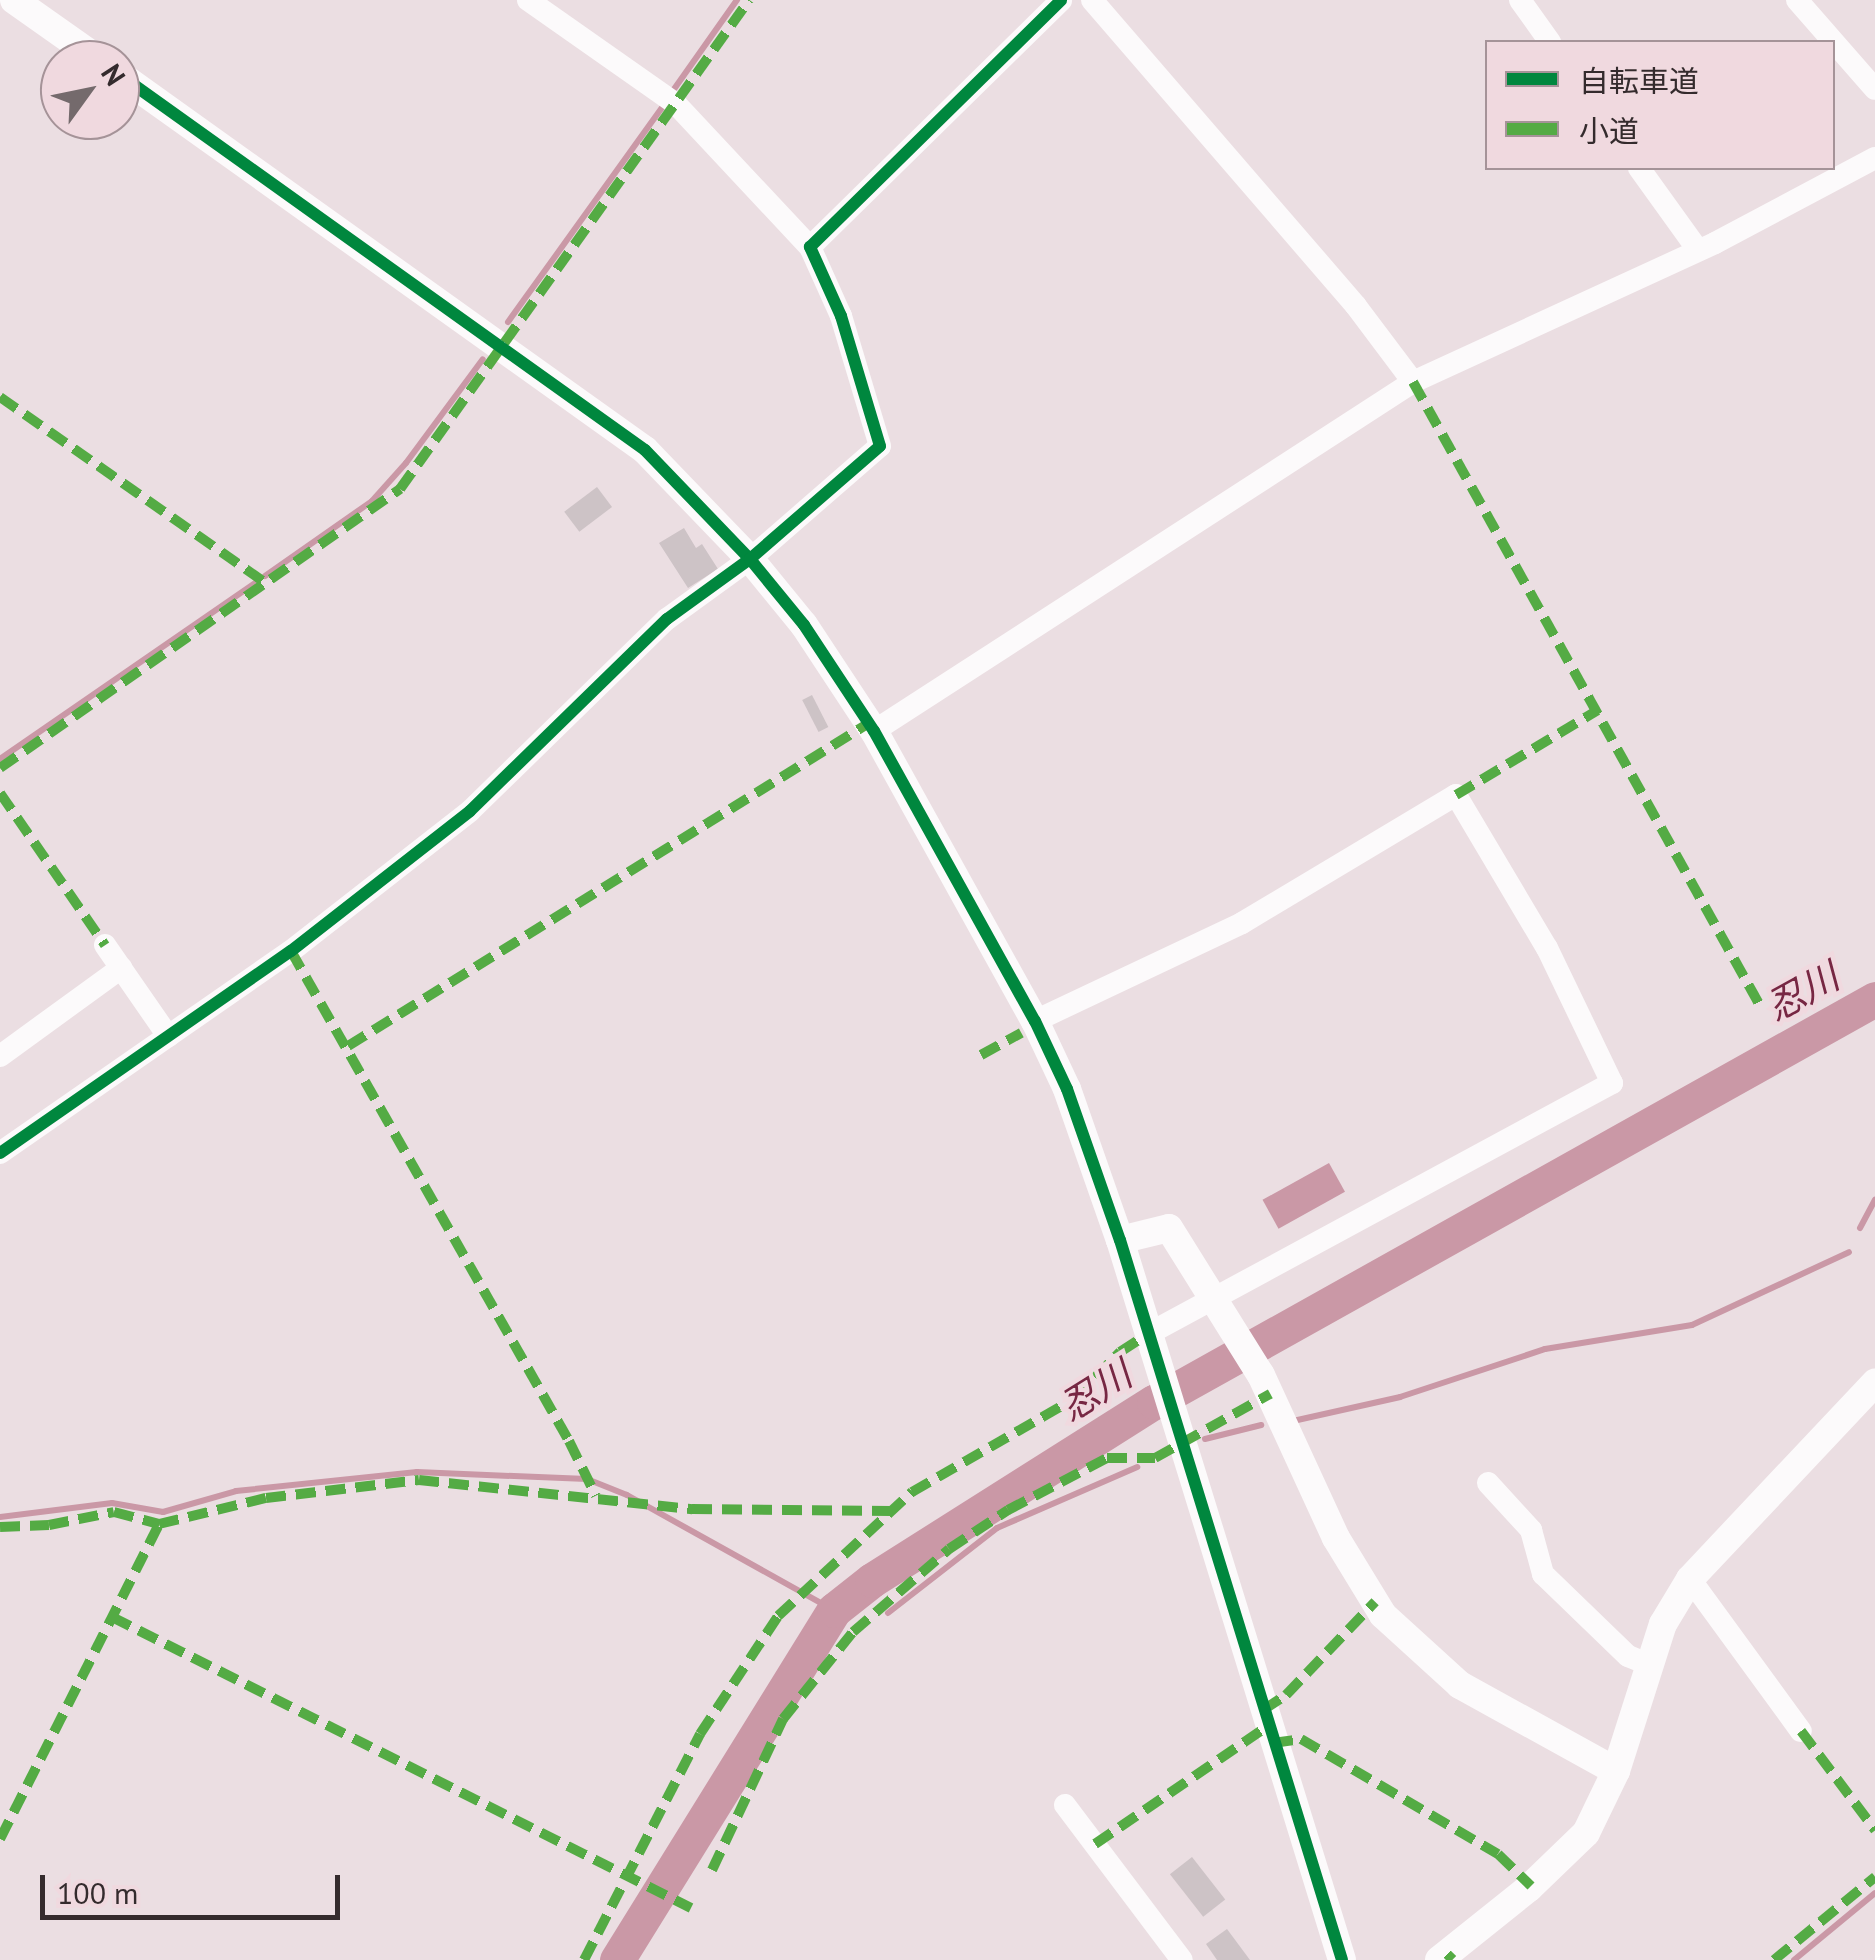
<!DOCTYPE html>
<meta charset="utf-8">
<style>
body{margin:0}
#map{position:relative;width:1875px;height:1960px;overflow:hidden;background:#ebdee2;font-family:"PT Sans","Noto Sans JP",sans-serif}
div>[style]{position:absolute}
.water>*{inset:0;background:#ca98a6;transform-origin:0 0}
.stream>*{height:6px;margin:-3px;padding:0 3px;transform-origin:3px;border-radius:3px;background:#ca98a6}
.river>*{height:35px;margin:-17.5px;padding:0 17.5px;transform-origin:17.5px;border-radius:17.5px;background:#ca98a6}
.building>*{inset:0;background:#cdc3c6;transform-origin:0 0}
.minor>*{height:22px;margin:-11px;padding:0 11px;transform-origin:11px;border-radius:11px;background:#fcfafb}
.tertiary>*{height:28px;margin:-14px;padding:0 14px;transform-origin:14px;border-radius:14px;background:#fcfafb}
.quiet>*{height:10px;margin-top:-5px;transform-origin:0;background:repeating-linear-gradient(90deg,#54ab44 0 20px,transparent 0 30px)}
.cycleway>*{height:12px;margin:-6px;padding:0 6px;transform-origin:6px;border-radius:6px;background:#00873e}
span{translate:-50% -50%;white-space:nowrap;text-align:center;line-height:1.15;-webkit-text-stroke:9px #f0d9df;paint-order:stroke}
.water-label{font-size:38px;color:#772743;font-style:italic}
.legend{position:absolute;left:1485px;top:40px;width:350px;height:130px;box-sizing:border-box;background:#f0d9df;border:2px solid #a59398;margin:0;padding:12px 18px;list-style:none;font-size:30px;color:#342b2d}
.legend li{display:flex;align-items:center;gap:20px;height:50px}
.legend b{width:50px;border:2px solid #a59398}
.north{position:absolute;left:40px;top:40px;width:100px;height:100px;box-sizing:border-box;background:#f0d9df;border:2px solid #a59398;border-radius:50%;rotate:57deg;font-size:28px;font-weight:700;line-height:40px;text-align:center;color:#342b2d}
.north::after{content:'';display:block;margin:auto;width:35px;height:45px;background:#746a6c;clip-path:polygon(50% 0,100% 100%,50% 72%,0 100%)}
.scale{position:absolute;left:40px;top:1875px;width:300px;height:45px;box-sizing:border-box;border:5px solid #342b2d;border-top:0;padding-left:12px;font-size:30px;line-height:35px;white-space:nowrap;color:#342b2d;-webkit-text-stroke:8px #f0d9df;paint-order:stroke}
</style>
<div id="map">
<div class="water">
<div style="left:1329px;top:1163px;width:33px;height:76px;rotate:61deg"></div>
</div>
<div class="stream">
<div style="left:672px;top:92px;width:113px;rotate:-54.8deg"></div>
<div style="left:508px;top:322px;width:264px;rotate:-54.3deg"></div>
<div style="left:265px;top:576px;width:131px;rotate:-35deg"></div>
<div style="left:372px;top:501px;width:51px;rotate:-48.2deg"></div>
<div style="left:406px;top:463px;width:129px;rotate:-53.5deg"></div>
<div style="left:0;top:759px;width:310px;rotate:-34.6deg"></div>
<div style="left:1860px;top:1228px;width:32px;rotate:-62deg"></div>
<div style="left:1293px;top:1421px;width:110px;rotate:-12.6deg"></div>
<div style="left:1400px;top:1397px;width:153px;rotate:-18.3deg"></div>
<div style="left:1545px;top:1349px;width:149px;rotate:-9.3deg"></div>
<div style="left:1692px;top:1325px;width:173px;rotate:-24.9deg"></div>
<div style="left:1205px;top:1439px;width:58px;rotate:-14deg"></div>
<div style="left:0;top:1517px;width:113px;rotate:-7.1deg"></div>
<div style="left:112px;top:1503px;width:52px;rotate:10deg"></div>
<div style="left:163px;top:1512px;width:76px;rotate:-16deg"></div>
<div style="left:236px;top:1491px;width:182px;rotate:-6deg"></div>
<div style="left:417px;top:1472px;width:170px;rotate:2.4deg"></div>
<div style="left:587px;top:1479px;width:43px;rotate:21.8deg"></div>
<div style="left:627px;top:1495px;width:237px;rotate:29.1deg"></div>
<div style="left:888px;top:1613px;width:138px;rotate:-37.9deg"></div>
<div style="left:997px;top:1528px;width:153px;rotate:-23.5deg"></div>
<div style="left:1794px;top:1960px;width:105px;rotate:-39.6deg"></div>
</div>
<div class="river">
<div style="left:617px;top:1960px;width:412px;rotate:-58.2deg"></div>
<div style="left:834px;top:1610px;width:48px;rotate:-38.3deg"></div>
<div style="left:872px;top:1580px;width:333px;rotate:-32.3deg"></div>
<div style="left:1154px;top:1402px;width:826px;rotate:-29.2deg"></div>
</div>
<div class="building">
<div style="left:597px;top:487px;width:25px;height:41px;rotate:53deg"></div>
<div style="clip-path:polygon(684px 528px,696px 548px,702px 544px,718px 569px,688px 588px,659px 543px)"></div>
<div style="left:812px;top:695px;width:36px;height:11px;rotate:63deg"></div>
<div style="left:1192px;top:1857px;width:54px;height:28px;rotate:52deg"></div>
<div style="clip-path:polygon(1227px 1929px,1250px 1960px,1217px 1960px,1206px 1944px)"></div>
</div>
<div class="minor">
<div style="left:528px;top:0;width:181px;rotate:35.1deg"></div>
<div style="left:676px;top:104px;width:196px;rotate:46.9deg"></div>
<div style="left:1092px;top:0;width:404px;rotate:49.2deg"></div>
<div style="left:1356px;top:306px;width:95px;rotate:53.1deg"></div>
<div style="left:1520px;top:0;width:52px;rotate:54.5deg"></div>
<div style="left:1797px;top:0;width:118px;rotate:48.8deg"></div>
<div style="left:1639px;top:168px;width:101px;rotate:54.3deg"></div>
<div style="left:874px;top:731px;width:642px;rotate:-32.92deg"></div>
<div style="left:1413px;top:382px;width:332px;rotate:-24.7deg"></div>
<div style="left:1715px;top:243px;width:181px;rotate:-28deg"></div>
<div style="left:105px;top:945px;width:111px;rotate:55.3deg"></div>
<div style="left:1035px;top:1021px;width:229px;rotate:-25.3deg"></div>
<div style="left:1242px;top:923px;width:249px;rotate:-30.9deg"></div>
<div style="left:1456px;top:795px;width:178px;rotate:59.3deg"></div>
<div style="left:1547px;top:948px;width:150px;rotate:64.3deg"></div>
<div style="left:1612px;top:1083px;width:528px;rotate:151.59deg"></div>
<div style="left:0;top:1056px;width:150px;rotate:-36deg"></div>
<div style="left:0;top:1153px;width:354px;rotate:-34.8deg"></div>
<div style="left:291px;top:951px;width:227px;rotate:-38deg"></div>
<div style="left:470px;top:811px;width:275px;rotate:-44.3deg"></div>
<div style="left:667px;top:619px;width:102px;rotate:-35.9deg"></div>
<div style="left:750px;top:559px;width:172px;rotate:-41deg"></div>
<div style="left:880px;top:446px;width:136px;rotate:-106.7deg"></div>
<div style="left:841px;top:316px;width:76px;rotate:-114.2deg"></div>
<div style="left:810px;top:247px;width:352px;rotate:-44.5deg"></div>
<div style="left:1488px;top:1483px;width:64px;rotate:47.5deg"></div>
<div style="left:1531px;top:1530px;width:46px;rotate:74.7deg"></div>
<div style="left:1543px;top:1574px;width:118px;rotate:44deg"></div>
<div style="left:1628px;top:1656px;width:22px;rotate:22deg"></div>
<div style="left:1690px;top:1579px;width:188px;rotate:53.9deg"></div>
<div style="left:1065px;top:1805px;width:194px;rotate:53deg"></div>
</div>
<div class="tertiary">
<div style="left:14px;top:0;width:104px;rotate:35.2deg"></div>
<div style="left:120px;top:75px;width:645px;rotate:35.54deg"></div>
<div style="left:645px;top:450px;width:151px;rotate:46.1deg"></div>
<div style="left:750px;top:559px;width:85px;rotate:50.7deg"></div>
<div style="left:804px;top:625px;width:127px;rotate:56.6deg"></div>
<div style="left:874px;top:731px;width:332px;rotate:61deg"></div>
<div style="left:1035px;top:1021px;width:75px;rotate:64.8deg"></div>
<div style="left:1067px;top:1089px;width:160px;rotate:70.7deg"></div>
<div style="left:1120px;top:1240px;width:753px;rotate:72.86deg"></div>
<div style="left:1120px;top:1240px;width:50px;rotate:-13.8deg"></div>
<div style="left:1169px;top:1228px;width:173px;rotate:58deg"></div>
<div style="left:1261px;top:1375px;width:179px;rotate:65.3deg"></div>
<div style="left:1336px;top:1538px;width:90px;rotate:58.6deg"></div>
<div style="left:1383px;top:1615px;width:104px;rotate:42.3deg"></div>
<div style="left:1460px;top:1685px;width:178px;rotate:28.9deg"></div>
<div style="left:1439px;top:1960px;width:115px;rotate:-38.7deg"></div>
<div style="left:1529px;top:1888px;width:79px;rotate:-44deg"></div>
<div style="left:1586px;top:1833px;width:69px;rotate:-64.2deg"></div>
<div style="left:1616px;top:1771px;width:154px;rotate:-72.3deg"></div>
<div style="left:1663px;top:1624px;width:52px;rotate:-59deg"></div>
<div style="left:1690px;top:1579px;width:270px;rotate:-46.7deg"></div>
</div>
<div class="quiet">
<div style="left:1413px;top:382px;width:712px;rotate:60.91deg"></div>
<div style="left:0;top:397px;width:326px;rotate:35deg"></div>
<div style="left:0;top:768px;width:488px;rotate:-34.9deg"></div>
<div style="left:400px;top:489px;width:601px;rotate:-54.48deg"></div>
<div style="left:0;top:793px;width:185px;rotate:55.4deg"></div>
<div style="left:1456px;top:795px;width:165px;rotate:-30.9deg"></div>
<div style="left:291px;top:951px;width:563px;rotate:60.43deg"></div>
<div style="left:569px;top:1441px;width:61px;rotate:63.9deg"></div>
<div style="left:348px;top:1046px;width:613px;rotate:-31.8deg"></div>
<div style="left:981px;top:1055px;width:46px;rotate:-28.8deg"></div>
<div style="left:0;top:1527px;width:49px;rotate:-2.3deg"></div>
<div style="left:49px;top:1525px;width:66px;rotate:-11.3deg"></div>
<div style="left:114px;top:1512px;width:47px;rotate:14.9deg"></div>
<div style="left:159px;top:1524px;width:110px;rotate:-13.7deg"></div>
<div style="left:266px;top:1498px;width:154px;rotate:-6.7deg"></div>
<div style="left:419px;top:1480px;width:275px;rotate:6.1deg"></div>
<div style="left:692px;top:1509px;width:199px;rotate:0.6deg"></div>
<div style="left:112px;top:1617px;width:648px;rotate:26.68deg"></div>
<div style="left:1263px;top:1710px;width:27px;rotate:-33deg"></div>
<div style="left:1286px;top:1695px;width:129px;rotate:-46.3deg"></div>
<div style="left:1801px;top:1731px;width:124px;rotate:53.2deg"></div>
<div style="left:1273px;top:1743px;width:28px;rotate:-8deg"></div>
<div style="left:1301px;top:1739px;width:228px;rotate:30.3deg"></div>
<div style="left:1498px;top:1854px;width:46px;rotate:44.1deg"></div>
<div style="left:0;top:1839px;width:353px;rotate:-63.2deg"></div>
<div style="left:1095px;top:1844px;width:209px;rotate:-34.3deg"></div>
<div style="left:712px;top:1870px;width:167px;rotate:-64.8deg"></div>
<div style="left:783px;top:1719px;width:112px;rotate:-51.2deg"></div>
<div style="left:853px;top:1632px;width:127px;rotate:-40.8deg"></div>
<div style="left:949px;top:1549px;width:71px;rotate:-33.5deg"></div>
<div style="left:1008px;top:1510px;width:112px;rotate:-27.7deg"></div>
<div style="left:1107px;top:1458px;width:48px"></div>
<div style="left:1155px;top:1458px;width:132px;rotate:-29.1deg"></div>
<div style="left:1447px;top:1954px;width:8px;rotate:45deg"></div>
<div style="left:584px;top:1960px;width:254px;rotate:-62.8deg"></div>
<div style="left:700px;top:1734px;width:141px;rotate:-56.5deg"></div>
<div style="left:778px;top:1616px;width:183px;rotate:-42.8deg"></div>
<div style="left:912px;top:1492px;width:187px;rotate:-29.9deg"></div>
<div style="left:1074px;top:1399px;width:66px;rotate:-45.6deg"></div>
<div style="left:1120px;top:1352px;width:33px;rotate:-33deg"></div>
<div style="left:1774px;top:1960px;width:131px;rotate:-39.4deg"></div>
</div>
<div class="cycleway">
<div style="left:120px;top:75px;width:645px;rotate:35.54deg"></div>
<div style="left:645px;top:450px;width:151px;rotate:46.1deg"></div>
<div style="left:750px;top:559px;width:85px;rotate:50.7deg"></div>
<div style="left:804px;top:625px;width:127px;rotate:56.6deg"></div>
<div style="left:874px;top:731px;width:332px;rotate:61deg"></div>
<div style="left:1035px;top:1021px;width:75px;rotate:64.8deg"></div>
<div style="left:1067px;top:1089px;width:160px;rotate:70.7deg"></div>
<div style="left:1120px;top:1240px;width:753px;rotate:72.86deg"></div>
<div style="left:0;top:1153px;width:354px;rotate:-34.8deg"></div>
<div style="left:291px;top:951px;width:227px;rotate:-38deg"></div>
<div style="left:470px;top:811px;width:275px;rotate:-44.3deg"></div>
<div style="left:667px;top:619px;width:102px;rotate:-35.9deg"></div>
<div style="left:750px;top:559px;width:172px;rotate:-41deg"></div>
<div style="left:880px;top:446px;width:136px;rotate:-106.7deg"></div>
<div style="left:841px;top:316px;width:76px;rotate:-114.2deg"></div>
<div style="left:810px;top:247px;width:352px;rotate:-44.5deg"></div>
</div>
<div class="water-label">
<span style="left:1802px;top:991px;rotate:-29deg">忍川</span>
<span style="left:1095px;top:1390px;rotate:-32deg">忍川</span>
</div>
<ul class="legend">
<li><b style="height:12px;background:#00873e"></b>自転車道</li>
<li><b style="height:12px;background:#54ab44"></b>小道</li>
</ul>
<div class="north">N</div>
<div class="scale">100 m</div>
</div>
